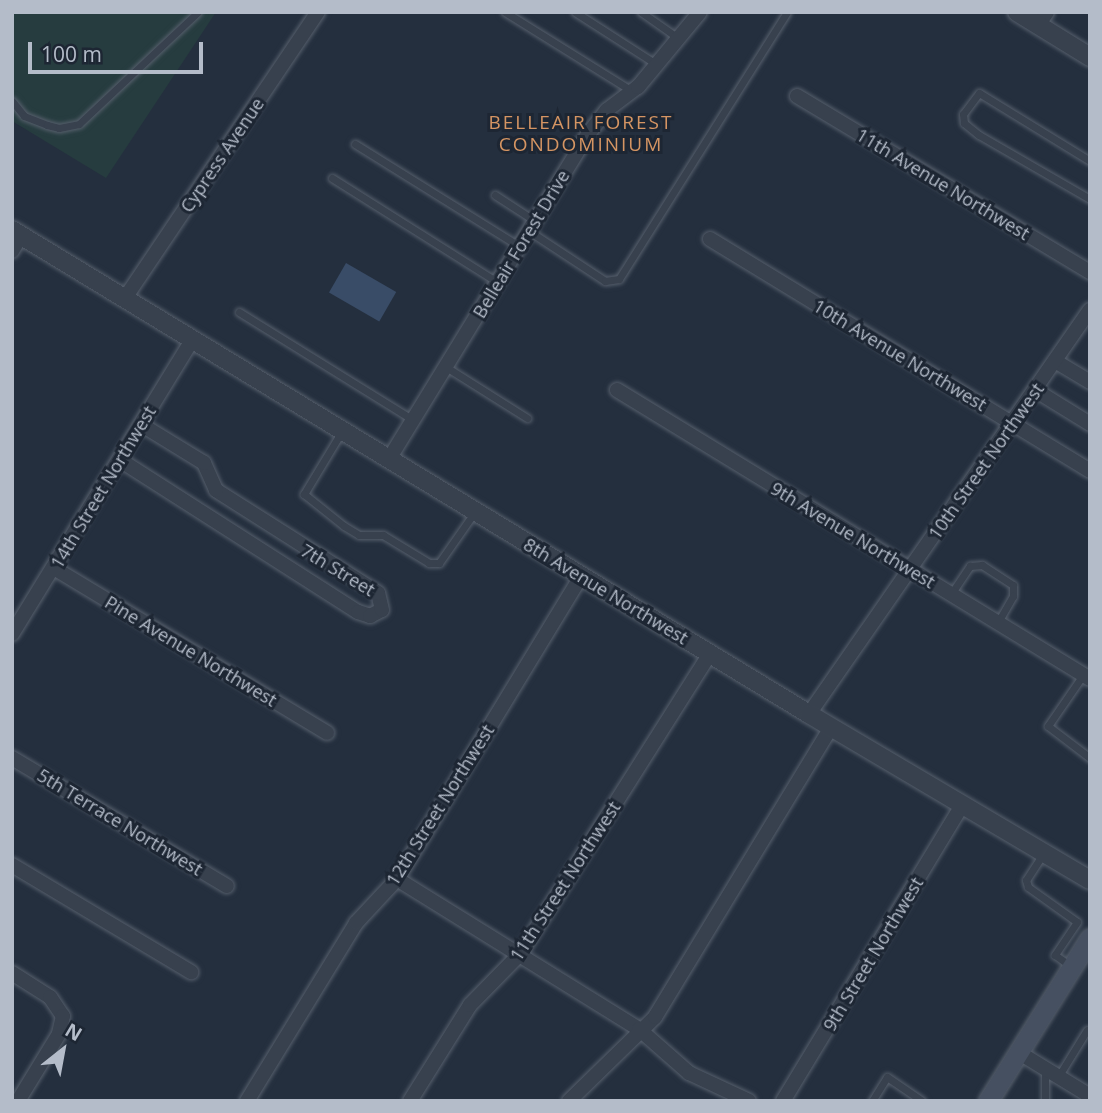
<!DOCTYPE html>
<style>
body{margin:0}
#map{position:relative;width:1102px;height:1113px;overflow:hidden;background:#242f3e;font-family:"Open Sans",sans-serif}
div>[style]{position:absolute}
.green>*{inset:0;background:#263c3f}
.water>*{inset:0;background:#394c67;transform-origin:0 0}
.roads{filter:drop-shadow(0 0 2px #565f6c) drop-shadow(0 0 2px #565f6c)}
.service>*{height:7px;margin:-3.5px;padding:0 3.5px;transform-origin:3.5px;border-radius:3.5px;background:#38414e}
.minor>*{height:14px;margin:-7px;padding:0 7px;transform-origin:7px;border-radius:7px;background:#38414e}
.tertiary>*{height:18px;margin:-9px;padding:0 9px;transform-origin:9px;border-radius:9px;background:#38414e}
.secondary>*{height:19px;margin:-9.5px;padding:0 9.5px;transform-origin:9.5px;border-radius:9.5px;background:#465061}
span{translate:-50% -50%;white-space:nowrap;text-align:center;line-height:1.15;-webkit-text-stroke:6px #1d2633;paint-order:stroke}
.street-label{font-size:18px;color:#b4bcc9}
.neighbourhood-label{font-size:19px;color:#d59563;letter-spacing:2px}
.frame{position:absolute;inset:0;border:14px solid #b4bcc9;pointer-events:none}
.north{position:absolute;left:28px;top:1015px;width:70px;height:70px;-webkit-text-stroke:5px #1d2633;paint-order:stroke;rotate:31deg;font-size:19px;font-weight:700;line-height:28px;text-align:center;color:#b4bcc9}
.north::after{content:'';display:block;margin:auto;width:24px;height:32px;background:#b4bcc9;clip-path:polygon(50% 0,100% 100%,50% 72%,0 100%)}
.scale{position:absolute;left:28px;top:42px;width:175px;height:32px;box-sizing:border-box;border:4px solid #b4bcc9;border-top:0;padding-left:9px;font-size:21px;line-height:24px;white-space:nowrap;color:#b4bcc9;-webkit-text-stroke:5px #1d2633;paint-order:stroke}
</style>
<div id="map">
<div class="green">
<div style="clip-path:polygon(12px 12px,216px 12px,106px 178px,12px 121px)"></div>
</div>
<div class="water">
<div style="left:346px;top:263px;width:58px;height:34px;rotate:30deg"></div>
</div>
<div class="roads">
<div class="service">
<div style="left:505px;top:12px;width:150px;rotate:31.9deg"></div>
<div style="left:575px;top:12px;width:96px;rotate:32.7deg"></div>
<div style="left:641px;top:12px;width:45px;rotate:35.1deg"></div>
<div style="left:12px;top:101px;width:19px;rotate:51deg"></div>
<div style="left:24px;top:116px;width:25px;rotate:21deg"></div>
<div style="left:47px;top:125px;width:12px;rotate:14deg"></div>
<div style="left:59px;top:128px;width:20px;rotate:-11deg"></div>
<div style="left:79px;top:124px;width:163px;rotate:-43.3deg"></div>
<div style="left:355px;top:144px;width:193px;rotate:31.9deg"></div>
<div style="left:1090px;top:161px;width:130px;rotate:-148.5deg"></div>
<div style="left:979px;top:93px;width:26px;rotate:127deg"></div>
<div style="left:963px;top:114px;width:9px;rotate:84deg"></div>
<div style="left:964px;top:123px;width:19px;rotate:39deg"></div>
<div style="left:979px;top:135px;width:128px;rotate:30deg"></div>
<div style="left:332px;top:178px;width:195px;rotate:32.2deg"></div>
<div style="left:495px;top:195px;width:48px;rotate:33deg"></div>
<div style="left:529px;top:231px;width:91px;rotate:33.3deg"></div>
<div style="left:605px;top:281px;width:14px;rotate:-8deg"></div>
<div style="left:619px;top:279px;width:315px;rotate:-57.8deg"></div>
<div style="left:239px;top:312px;width:205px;rotate:31.8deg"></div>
<div style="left:446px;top:367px;width:96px;rotate:32.2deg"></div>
<div style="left:342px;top:431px;width:74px;rotate:121.1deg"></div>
<div style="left:304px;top:494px;width:51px;rotate:38.7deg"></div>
<div style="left:344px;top:526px;width:17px;rotate:31deg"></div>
<div style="left:359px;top:535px;width:24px"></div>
<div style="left:383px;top:535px;width:54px;rotate:31.3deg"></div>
<div style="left:429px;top:563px;width:10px"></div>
<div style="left:439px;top:563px;width:61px;rotate:-55deg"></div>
<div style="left:951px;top:594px;width:34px;rotate:-56deg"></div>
<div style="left:970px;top:566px;width:12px;rotate:-5deg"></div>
<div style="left:982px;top:565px;width:37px;rotate:33deg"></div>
<div style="left:1013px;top:585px;width:11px;rotate:90deg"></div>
<div style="left:1013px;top:596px;width:30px;rotate:120deg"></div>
<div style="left:1083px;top:675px;width:62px;rotate:124.5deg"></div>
<div style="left:1048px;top:726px;width:53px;rotate:37.3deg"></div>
<div style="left:1043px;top:854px;width:31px;rotate:123deg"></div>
<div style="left:1026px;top:880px;width:7px;rotate:74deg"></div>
<div style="left:1028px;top:887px;width:60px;rotate:35.5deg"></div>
<div style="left:1077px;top:922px;width:40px;rotate:124deg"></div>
<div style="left:1055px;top:955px;width:21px;rotate:35deg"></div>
<div style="left:1058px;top:1077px;width:55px;rotate:-58.3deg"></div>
<div style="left:872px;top:1101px;width:28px;rotate:-58deg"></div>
<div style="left:887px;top:1077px;width:42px;rotate:34.4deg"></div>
<div style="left:1045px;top:1101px;width:31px;rotate:-90deg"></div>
</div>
<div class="minor">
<div style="left:1038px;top:25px;width:16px;rotate:-55deg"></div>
<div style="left:797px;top:96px;width:342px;rotate:31deg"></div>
<div style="left:710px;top:239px;width:445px;rotate:31.4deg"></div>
<div style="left:12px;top:251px;width:17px;rotate:-59deg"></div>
<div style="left:125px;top:298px;width:345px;rotate:-56deg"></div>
<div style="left:1055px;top:361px;width:41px;rotate:31deg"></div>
<div style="left:617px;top:390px;width:554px;rotate:31.42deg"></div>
<div style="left:1035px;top:390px;width:65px;rotate:31.7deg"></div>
<div style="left:389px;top:459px;width:382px;rotate:-58.5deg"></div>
<div style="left:589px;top:133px;width:29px;rotate:-52deg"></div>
<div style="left:607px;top:110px;width:39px;rotate:-37deg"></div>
<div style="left:638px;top:87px;width:97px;rotate:-50.4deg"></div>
<div style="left:120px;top:460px;width:282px;rotate:32.6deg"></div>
<div style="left:358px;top:612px;width:13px;rotate:18deg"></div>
<div style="left:370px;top:616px;width:13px;rotate:-27deg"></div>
<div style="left:382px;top:610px;width:17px;rotate:-103deg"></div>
<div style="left:378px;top:593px;width:192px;rotate:-147.6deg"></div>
<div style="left:216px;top:490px;width:30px;rotate:-114deg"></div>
<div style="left:204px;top:463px;width:73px;rotate:-148.5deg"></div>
<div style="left:54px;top:568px;width:319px;rotate:31.1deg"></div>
<div style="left:12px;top:634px;width:346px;rotate:-58.5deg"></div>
<div style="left:809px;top:714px;width:492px;rotate:-55.2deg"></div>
<div style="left:12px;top:758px;width:250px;rotate:30.8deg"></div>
<div style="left:12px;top:865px;width:209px;rotate:30.9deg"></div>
<div style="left:397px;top:879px;width:285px;rotate:31.8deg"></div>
<div style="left:639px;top:1029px;width:67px;rotate:41.3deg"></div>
<div style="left:689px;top:1073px;width:66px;rotate:25deg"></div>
<div style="left:12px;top:973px;width:45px;rotate:32.3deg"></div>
<div style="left:50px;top:997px;width:23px;rotate:56deg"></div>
<div style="left:63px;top:1016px;width:18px;rotate:103deg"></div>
<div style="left:59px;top:1034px;width:79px;rotate:121.5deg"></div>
<div style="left:1018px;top:1052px;width:84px;rotate:31.4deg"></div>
<div style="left:247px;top:1101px;width:209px;rotate:-58.5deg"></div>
<div style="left:356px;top:923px;width:60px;rotate:-47deg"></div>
<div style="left:397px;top:879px;width:354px;rotate:-58.7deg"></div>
<div style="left:410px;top:1101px;width:113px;rotate:-58deg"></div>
<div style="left:470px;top:1005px;width:71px;rotate:-45.6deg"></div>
<div style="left:520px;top:954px;width:355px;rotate:-57.7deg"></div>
<div style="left:569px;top:1101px;width:120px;rotate:-44.3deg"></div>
<div style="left:655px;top:1017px;width:338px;rotate:-58.7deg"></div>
<div style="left:783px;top:1101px;width:345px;rotate:-58.8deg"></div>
</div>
<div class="tertiary">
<div style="left:1017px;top:12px;width:86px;rotate:31.7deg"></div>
<div style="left:12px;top:230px;width:932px;rotate:31.27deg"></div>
<div style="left:809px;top:714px;width:326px;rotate:30.6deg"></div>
</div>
<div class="secondary">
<div style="left:988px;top:1101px;width:192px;rotate:-58deg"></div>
</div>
</div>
<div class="street-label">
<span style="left:222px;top:155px;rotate:-56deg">Cypress Avenue</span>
<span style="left:943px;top:184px;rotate:31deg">11th Avenue Northwest</span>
<span style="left:521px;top:244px;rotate:-59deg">Belleair Forest Drive</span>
<span style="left:900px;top:355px;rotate:31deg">10th Avenue Northwest</span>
<span style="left:986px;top:461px;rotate:-55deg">10th Street Northwest</span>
<span style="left:103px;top:487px;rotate:-59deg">14th Street Northwest</span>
<span style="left:853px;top:535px;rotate:31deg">9th Avenue Northwest</span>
<span style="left:338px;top:570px;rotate:31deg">7th Street</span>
<span style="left:606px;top:591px;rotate:31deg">8th Avenue Northwest</span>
<span style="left:191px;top:651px;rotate:31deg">Pine Avenue Northwest</span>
<span style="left:440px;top:805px;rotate:-58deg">12th Street Northwest</span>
<span style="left:120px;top:822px;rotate:31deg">5th Terrace Northwest</span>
<span style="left:565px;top:881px;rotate:-57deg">11th Street Northwest</span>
<span style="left:873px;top:954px;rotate:-59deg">9th Street Northwest</span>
</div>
<div class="neighbourhood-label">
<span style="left:581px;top:134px">BELLEAIR FOREST<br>CONDOMINIUM</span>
</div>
<div class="frame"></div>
<div class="north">N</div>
<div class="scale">100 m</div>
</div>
